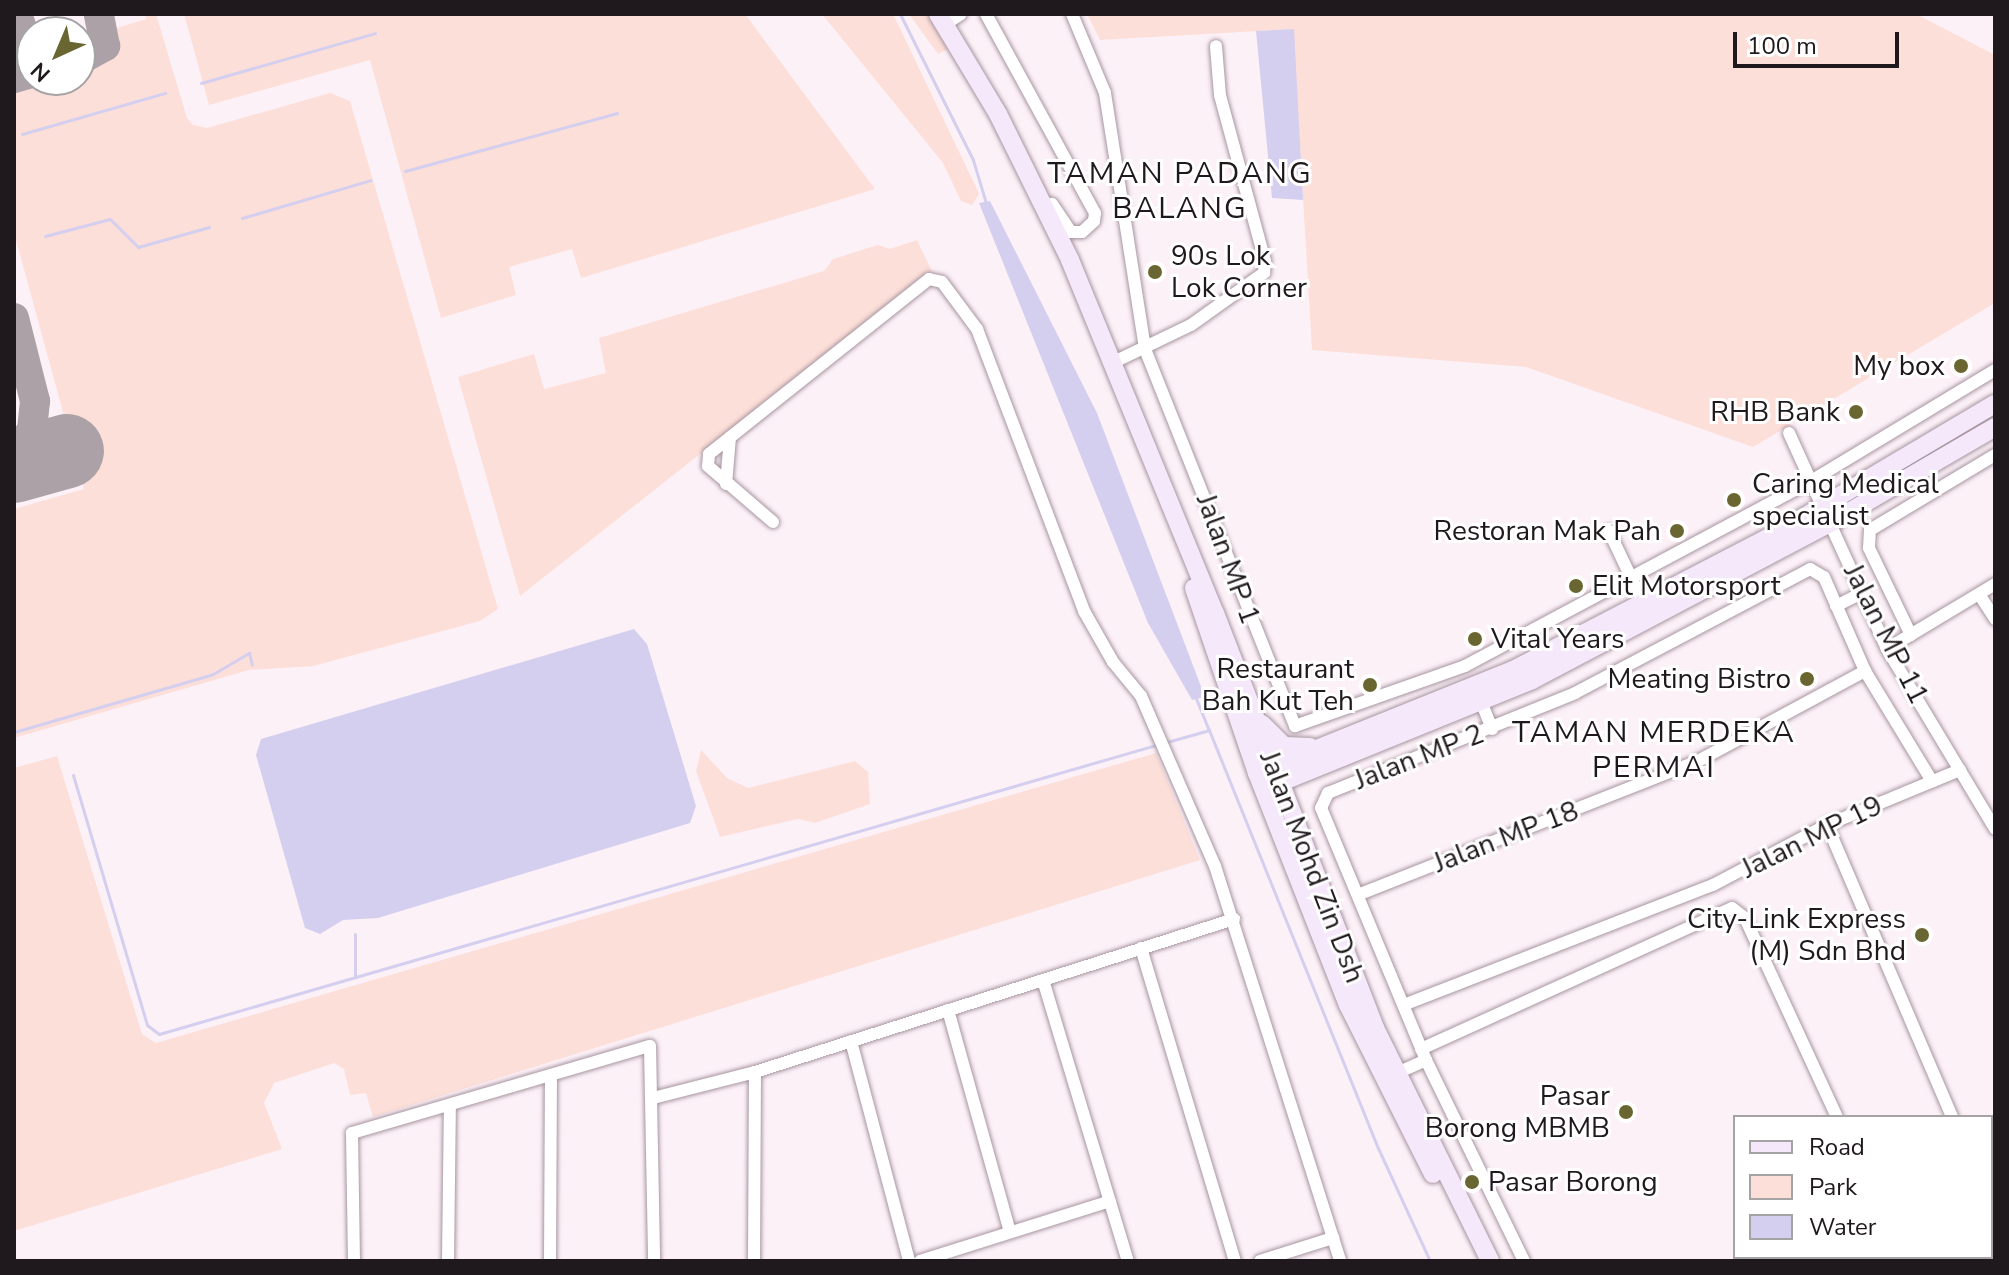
<!DOCTYPE html>
<style>
body{margin:0}
#map{position:relative;width:2009px;height:1275px;overflow:hidden;background:#fdf1f8;font-family:"Nunito Sans",sans-serif}
div>[style]{position:absolute}
.green>*{inset:0;background:#fddfd9}
.water>*{inset:0;background:#d4cfef}
.stream>*{height:3px;margin:-1.5px;padding:0 1.5px;transform-origin:1.5px;border-radius:1.5px;background:#d4cfef}
.taxiway>*{height:30px;margin:-15px;padding:0 15px;transform-origin:15px;border-radius:15px;background:#aca1a7}
.runway>*{height:74px;margin:-37px;padding:0 37px;transform-origin:37px;border-radius:37px;background:#aca1a7}
.roads{filter:drop-shadow(0 0 2px #a795a0) drop-shadow(0 0 2px #a795a0)}
.street>*{height:12px;margin:-6px;padding:0 6px;transform-origin:6px;border-radius:6px;background:#fff}
.secondary>*{height:18px;margin:-9px;padding:0 9px;transform-origin:9px;border-radius:9px;background:#f5e8fa}
.dots>*{width:22px;height:22px;translate:-50% -50%;box-sizing:border-box;border:4px solid #fff;border-radius:50%}
span{translate:-50% -50%;white-space:nowrap;text-align:center;line-height:1.15;-webkit-text-stroke:6px #fff;paint-order:stroke}
.poi-label{font-size:28px;color:#1f181c}
.left{translate:0 -50%;text-align:left}
.right{translate:-100% -50%;text-align:right}
.street-label{font-size:28px;color:#1f181c}
.neighbourhood-label{font-size:30px;color:#1f181c;letter-spacing:2px}
.frame{position:absolute;inset:0;border:16px solid #1f181c;pointer-events:none}
.legend{position:absolute;left:1733px;top:1115px;width:260px;height:144px;box-sizing:border-box;background:#fff;border:2px solid #a5a3a4;margin:0;padding:10px 14px;list-style:none;font-size:24px;color:#1f181c}
.legend li{display:flex;align-items:center;gap:16px;height:40px}
.legend b{width:40px;border:2px solid #a5a3a4}
.north{position:absolute;left:16px;top:16px;width:80px;height:80px;box-sizing:border-box;background:#fff;border:2px solid #a5a3a4;border-radius:50%;rotate:224deg;font-size:22px;font-weight:700;line-height:32px;text-align:center;color:#1f181c}
.north::after{content:'';display:block;margin:auto;width:28px;height:36px;background:#6a6632;clip-path:polygon(50% 0,100% 100%,50% 72%,0 100%)}
.scale{position:absolute;left:1733px;top:32px;width:166px;height:36px;box-sizing:border-box;border:4px solid #1f181c;border-top:0;padding-left:10px;font-size:24px;line-height:28px;white-space:nowrap;color:#1f181c;-webkit-text-stroke:6px #fff;paint-order:stroke}
</style>
<div id="map">
<div class="green">
<div style="clip-path:polygon(145px 14px,156px 14px,187px 118px,193px 125px,207px 128px,330px 93px,350px 101px,498px 609px,480px 621px,313px 666px,249px 670px,14px 738px,14px 509px,84px 489px,14px 233px,14px 89px,49px 80px,80px 80px,80px 72px,120px 51px,117px 28px,146px 19px)"></div>
<div style="clip-path:polygon(184px 14px,745px 14px,875px 189px,581px 278px,572px 249px,509px 267px,516px 295px,441px 318px,370px 60px,209px 105px)"></div>
<div style="clip-path:polygon(822px 14px,893px 14px,975px 185px,979px 194px,972px 205px,961px 201px,943px 163px)"></div>
<div style="clip-path:polygon(909px 14px,927px 14px,948px 49px,938px 54px)"></div>
<div style="clip-path:polygon(1087px 14px,1916px 14px,1995px 55px,1995px 303px,1753px 447px,1526px 367px,1312px 350px,1293px 29px,1100px 40px)"></div>
<div style="clip-path:polygon(917px 240px,932px 271px,520px 596px,458px 377px,534px 354px,544px 389px,606px 373px,599px 338px,824px 271px,833px 259px,878px 245px,890px 249px)"></div>
<div style="clip-path:polygon(701px 750px,727px 778px,748px 788px,855px 761px,868px 772px,870px 804px,815px 823px,798px 819px,720px 837px,696px 771px)"></div>
<div style="clip-path:polygon(1156px 753px,1200px 860px,373px 1117px,366px 1093px,350px 1095px,344px 1069px,334px 1063px,274px 1083px,264px 1103px,282px 1149px,14px 1231px,14px 768px,57px 756px,142px 1034px,156px 1043px)"></div>
</div>
<div class="water">
<div style="clip-path:polygon(1294px 29px,1303px 200px,1272px 198px,1256px 31px)"></div>
<div style="clip-path:polygon(990px 201px,1097px 413px,1205px 697px,1192px 700px,1148px 623px,979px 203px)"></div>
<div style="clip-path:polygon(634px 629px,647px 644px,696px 806px,690px 823px,378px 918px,343px 920px,320px 934px,305px 928px,256px 755px,261px 739px)"></div>
</div>
<div class="stream">
<div style="left:900px;top:14px;width:163px;rotate:63.4deg"></div>
<div style="left:973px;top:160px;width:45px;rotate:73.2deg"></div>
<div style="left:201px;top:83px;width:181px;rotate:-16deg"></div>
<div style="left:22px;top:134px;width:149px;rotate:-16deg"></div>
<div style="left:405px;top:171px;width:220px;rotate:-15.3deg"></div>
<div style="left:242px;top:218px;width:134px;rotate:-16.4deg"></div>
<div style="left:45px;top:236px;width:67px;rotate:-14.7deg"></div>
<div style="left:110px;top:219px;width:40px;rotate:45deg"></div>
<div style="left:138px;top:247px;width:74px;rotate:-15.7deg"></div>
<div style="left:1195px;top:696px;width:37px;rotate:68deg"></div>
<div style="left:14px;top:732px;width:207px;rotate:-16.2deg"></div>
<div style="left:213px;top:674px;width:42px;rotate:-30.3deg"></div>
<div style="left:249px;top:653px;width:12px;rotate:76deg"></div>
<div style="left:1167px;top:742px;width:44px;rotate:-15.9deg"></div>
<div style="left:1209px;top:730px;width:451px;rotate:68deg"></div>
<div style="left:1378px;top:1148px;width:124px;rotate:65.3deg"></div>
<div style="left:73px;top:775px;width:261px;rotate:73.5deg"></div>
<div style="left:147px;top:1025px;width:15px;rotate:37deg"></div>
<div style="left:159px;top:1034px;width:1041px;rotate:-16.17deg"></div>
<div style="left:355px;top:934px;width:43px;rotate:90deg"></div>
</div>
<div class="taxiway">
<div style="left:14px;top:54px;width:18px;rotate:-49deg"></div>
<div style="left:26px;top:40px;width:28px;rotate:-109deg"></div>
<div style="left:80px;top:60px;width:29px;rotate:-29deg"></div>
<div style="left:105px;top:46px;width:32px;rotate:-101deg"></div>
<div style="left:14px;top:78px;width:19px;rotate:-16deg"></div>
<div style="left:14px;top:318px;width:86px;rotate:75.8deg"></div>
<div style="left:35px;top:401px;width:29px;rotate:96deg"></div>
<div style="left:32px;top:430px;width:31px;rotate:126deg"></div>
</div>
<div class="runway">
<div style="left:14px;top:466px;width:55px;rotate:-15.8deg"></div>
</div>
<div class="roads">
<div class="street">
<div style="left:986px;top:14px;width:227px;rotate:61.3deg"></div>
<div style="left:1095px;top:213px;width:8px;rotate:97deg"></div>
<div style="left:1094px;top:221px;width:16px;rotate:137deg"></div>
<div style="left:1082px;top:232px;width:11px;rotate:180deg"></div>
<div style="left:1071px;top:232px;width:34px;rotate:-124deg"></div>
<div style="left:1072px;top:14px;width:86px;rotate:67.3deg"></div>
<div style="left:1105px;top:93px;width:259px;rotate:81.1deg"></div>
<div style="left:1145px;top:349px;width:406px;rotate:68.3deg"></div>
<div style="left:1295px;top:726px;width:180px;rotate:-19.4deg"></div>
<div style="left:1465px;top:666px;width:392px;rotate:-28.1deg"></div>
<div style="left:1811px;top:481px;width:215px;rotate:-31.1deg"></div>
<div style="left:944px;top:25px;width:20px;rotate:-33deg"></div>
<div style="left:1114px;top:362px;width:85px;rotate:-25.7deg"></div>
<div style="left:1191px;top:325px;width:90px;rotate:-35.5deg"></div>
<div style="left:1264px;top:273px;width:12px;rotate:-85deg"></div>
<div style="left:1265px;top:261px;width:172px;rotate:-105.2deg"></div>
<div style="left:1220px;top:95px;width:49px;rotate:-94.7deg"></div>
<div style="left:1789px;top:433px;width:237px;rotate:65.6deg"></div>
<div style="left:1887px;top:649px;width:210px;rotate:59deg"></div>
<div style="left:726px;top:484px;width:47px;rotate:-85.1deg"></div>
<div style="left:773px;top:522px;width:86px;rotate:-139.3deg"></div>
<div style="left:708px;top:466px;width:12px;rotate:-85deg"></div>
<div style="left:709px;top:454px;width:281px;rotate:-38.5deg"></div>
<div style="left:929px;top:279px;width:13px;rotate:13deg"></div>
<div style="left:942px;top:282px;width:59px;rotate:53.3deg"></div>
<div style="left:977px;top:329px;width:302px;rotate:69.2deg"></div>
<div style="left:1084px;top:611px;width:59px;rotate:60.4deg"></div>
<div style="left:1113px;top:662px;width:44px;rotate:50.5deg"></div>
<div style="left:1141px;top:696px;width:185px;rotate:66.5deg"></div>
<div style="left:1215px;top:866px;width:414px;rotate:72.4deg"></div>
<div style="left:1609px;top:531px;width:80px;rotate:64.7deg"></div>
<div style="left:1979px;top:594px;width:30px;rotate:57deg"></div>
<div style="left:1836px;top:606px;width:28px;rotate:-27deg"></div>
<div style="left:1911px;top:635px;width:97px;rotate:-115.8deg"></div>
<div style="left:1869px;top:548px;width:18px;rotate:-87deg"></div>
<div style="left:1870px;top:530px;width:146px;rotate:-31deg"></div>
<div style="left:1887px;top:649px;width:126px;rotate:-31deg"></div>
<div style="left:1482px;top:704px;width:27px;rotate:68deg"></div>
<div style="left:1827px;top:825px;width:318px;rotate:66.8deg"></div>
<div style="left:1360px;top:894px;width:363px;rotate:-21.5deg"></div>
<div style="left:1698px;top:761px;width:190px;rotate:-28.3deg"></div>
<div style="left:1141px;top:948px;width:327px;rotate:73.3deg"></div>
<div style="left:1043px;top:980px;width:294px;rotate:73.2deg"></div>
<div style="left:1406px;top:1004px;width:329px;rotate:-21.2deg"></div>
<div style="left:1713px;top:885px;width:129px;rotate:-27.8deg"></div>
<div style="left:1827px;top:825px;width:144px;rotate:-22.5deg"></div>
<div style="left:948px;top:1010px;width:230px;rotate:74.4deg"></div>
<div style="left:851px;top:1041px;width:228px;rotate:75.2deg"></div>
<div style="left:1421px;top:1049px;width:341px;rotate:-24.4deg"></div>
<div style="left:1732px;top:908px;width:16px;rotate:38deg"></div>
<div style="left:1745px;top:918px;width:219px;rotate:65.2deg"></div>
<div style="left:1397px;top:1073px;width:32px;rotate:-24deg"></div>
<div style="left:653px;top:1098px;width:105px;rotate:-14.3deg"></div>
<div style="left:755px;top:1072px;width:503px;rotate:-17.71deg"></div>
<div style="left:1991px;top:1206px;width:10px;rotate:66deg"></div>
<div style="left:1852px;top:1257px;width:4px;rotate:63deg"></div>
<div style="left:354px;top:1261px;width:128px;rotate:-90.9deg"></div>
<div style="left:352px;top:1133px;width:310px;rotate:-16.3deg"></div>
<div style="left:650px;top:1046px;width:215px;rotate:88.9deg"></div>
<div style="left:448px;top:1261px;width:156px;rotate:-89.3deg"></div>
<div style="left:550px;top:1261px;width:186px;rotate:-89.7deg"></div>
<div style="left:754px;top:1261px;width:189px;rotate:-89.7deg"></div>
<div style="left:920px;top:1261px;width:199px;rotate:-17.5deg"></div>
<div style="left:1260px;top:1261px;width:77px;rotate:-17.5deg"></div>
<div style="left:1524px;top:1261px;width:224px;rotate:-116deg"></div>
<div style="left:1426px;top:1060px;width:273px;rotate:-112.6deg"></div>
<div style="left:1321px;top:808px;width:17px;rotate:-65deg"></div>
<div style="left:1328px;top:793px;width:266px;rotate:-22deg"></div>
<div style="left:1575px;top:693px;width:266px;rotate:-27.8deg"></div>
<div style="left:1810px;top:569px;width:16px;rotate:30deg"></div>
<div style="left:1824px;top:577px;width:103px;rotate:66.4deg"></div>
<div style="left:1865px;top:671px;width:129px;rotate:58.7deg"></div>
<div style="left:1994px;top:1261px;width:1px;rotate:-45deg"></div>
</div>
<div class="secondary">
<div style="left:938px;top:14px;width:117px;rotate:59deg"></div>
<div style="left:998px;top:114px;width:163px;rotate:63.7deg"></div>
<div style="left:1070px;top:260px;width:382px;rotate:67.7deg"></div>
<div style="left:1215px;top:613px;width:445px;rotate:68.9deg"></div>
<div style="left:1375px;top:1028px;width:260px;rotate:63.7deg"></div>
<div style="left:1194px;top:588px;width:195px;rotate:71.2deg"></div>
<div style="left:1257px;top:773px;width:249px;rotate:68.6deg"></div>
<div style="left:1348px;top:1005px;width:189px;rotate:63.3deg"></div>
<div style="left:1262px;top:724px;width:31px;rotate:45deg"></div>
<div style="left:1284px;top:746px;width:26px;rotate:2deg"></div>
<div style="left:1257px;top:773px;width:276px;rotate:-21.9deg"></div>
<div style="left:1513px;top:670px;width:300px;rotate:-27.4deg"></div>
<div style="left:1779px;top:532px;width:251px;rotate:-30.7deg"></div>
<div style="left:1264px;top:789px;width:289px;rotate:-22.1deg"></div>
<div style="left:1532px;top:680px;width:339px;rotate:-27.8deg"></div>
<div style="left:1832px;top:522px;width:189px;rotate:-30.2deg"></div>
</div>
</div>
<div class="dots">
<div style="left:1155px;top:272px;background:#6a6632"></div>
<div style="left:1961px;top:366px;background:#6a6632"></div>
<div style="left:1856px;top:412px;background:#6a6632"></div>
<div style="left:1734px;top:500px;background:#6a6632"></div>
<div style="left:1677px;top:531px;background:#6a6632"></div>
<div style="left:1576px;top:586px;background:#6a6632"></div>
<div style="left:1475px;top:639px;background:#6a6632"></div>
<div style="left:1807px;top:679px;background:#6a6632"></div>
<div style="left:1370px;top:685px;background:#6a6632"></div>
<div style="left:1922px;top:935px;background:#6a6632"></div>
<div style="left:1626px;top:1112px;background:#6a6632"></div>
<div style="left:1472px;top:1182px;background:#6a6632"></div>
</div>
<div class="poi-label">
<span class="left" style="left:1171px;top:272px">90s Lok<br>Lok Corner</span>
<span class="right" style="left:1945px;top:366px">My box</span>
<span class="right" style="left:1840px;top:412px">RHB Bank</span>
<span class="left" style="left:1752px;top:500px">Caring Medical<br>specialist</span>
<span class="right" style="left:1661px;top:531px">Restoran Mak Pah</span>
<span class="left" style="left:1592px;top:586px">Elit Motorsport</span>
<span class="left" style="left:1491px;top:639px">Vital Years</span>
<span class="right" style="left:1354px;top:685px">Restaurant<br>Bah Kut Teh</span>
<span class="right" style="left:1791px;top:679px">Meating Bistro</span>
<span class="right" style="left:1906px;top:935px">City-Link Express<br>(M) Sdn Bhd</span>
<span class="right" style="left:1610px;top:1112px">Pasar<br>Borong MBMB</span>
<span class="left" style="left:1488px;top:1182px">Pasar Borong</span>
</div>
<div class="street-label">
<span style="left:1228px;top:559px;rotate:70deg">Jalan MP 1</span>
<span style="left:1886px;top:634px;rotate:63deg">Jalan MP 11</span>
<span style="left:1419px;top:757px;rotate:-21deg">Jalan MP 2</span>
<span style="left:1506px;top:837px;rotate:-21deg">Jalan MP 18</span>
<span style="left:1812px;top:837px;rotate:-26deg">Jalan MP 19</span>
<span style="left:1312px;top:867px;rotate:69deg">Jalan Mohd Zin Dsh</span>
</div>
<div class="neighbourhood-label">
<span style="left:1180px;top:191px">TAMAN PADANG<br>BALANG</span>
<span style="left:1654px;top:750px">TAMAN MERDEKA<br>PERMAI</span>
</div>
<div class="frame"></div>
<ul class="legend">
<li><b style="height:10px;background:#f5e8fa"></b>Road</li>
<li><b style="height:22px;background:#fddfd9"></b>Park</li>
<li><b style="height:22px;background:#d4cfef"></b>Water</li>
</ul>
<div class="north">N</div>
<div class="scale">100 m</div>
</div>
